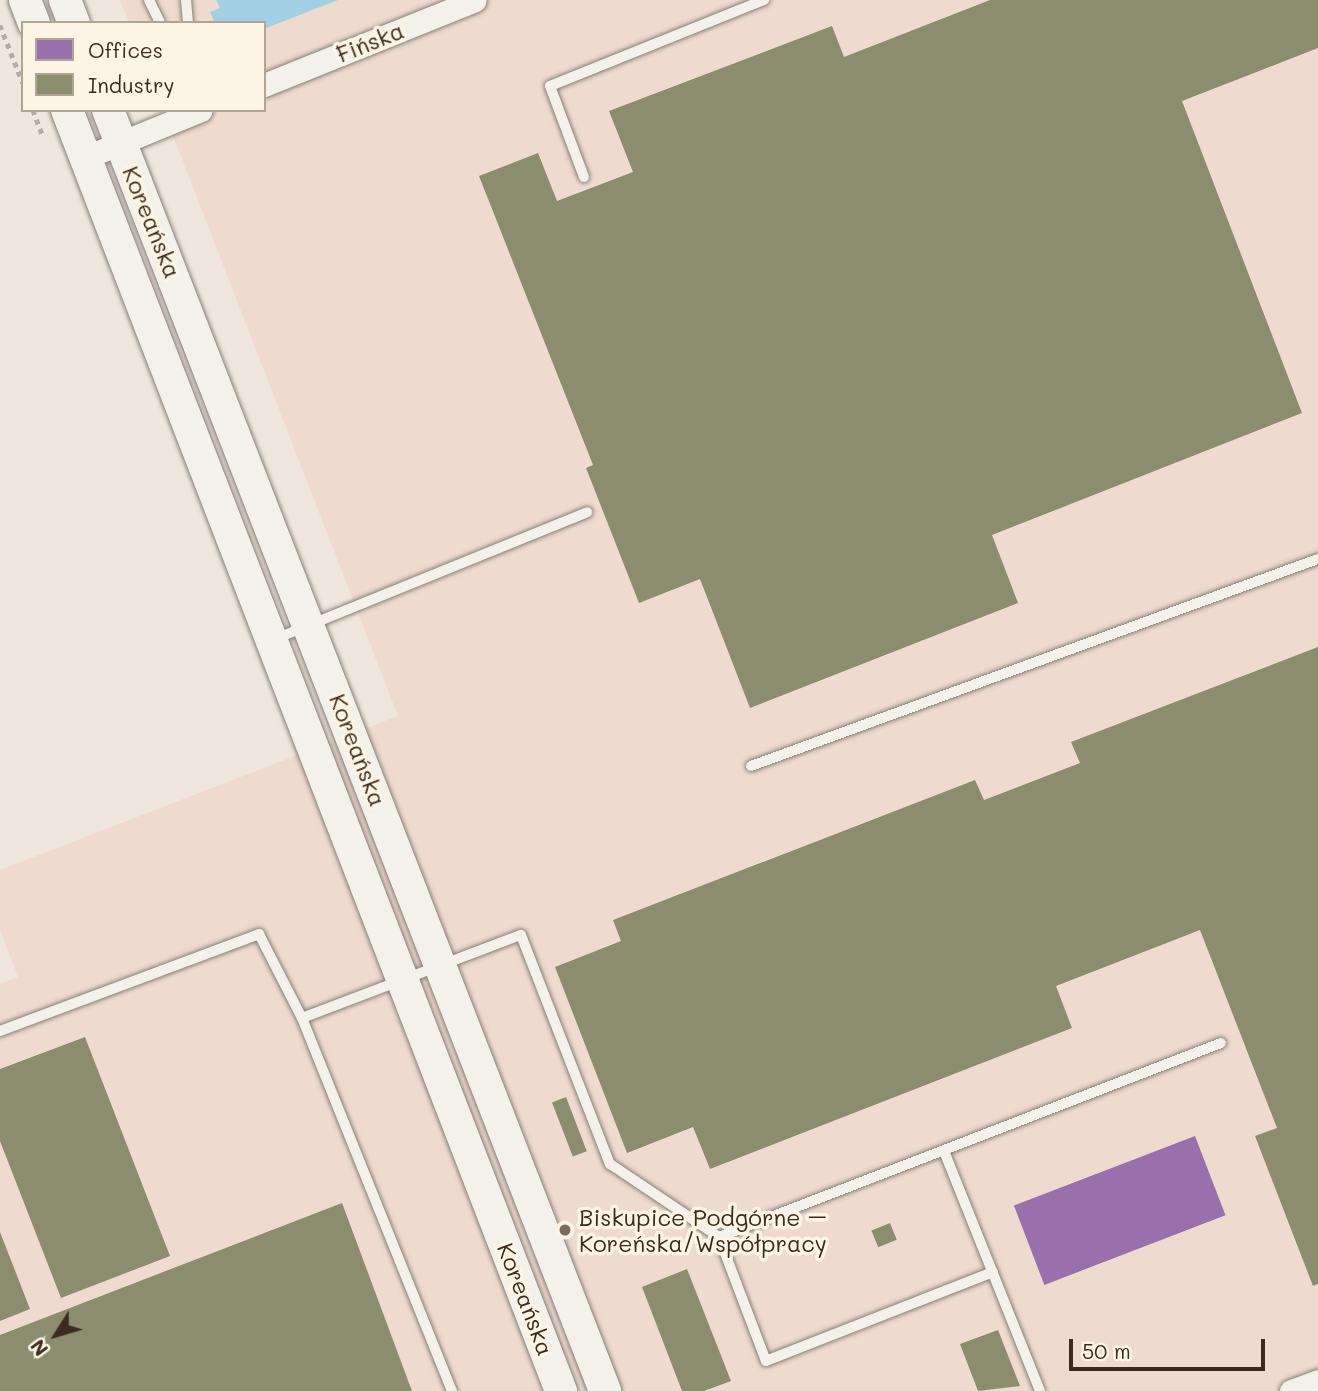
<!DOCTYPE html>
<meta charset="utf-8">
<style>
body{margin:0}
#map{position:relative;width:1318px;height:1391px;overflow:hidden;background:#efe6dd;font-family:Mali,sans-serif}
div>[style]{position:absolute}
.built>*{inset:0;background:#eedacf}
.water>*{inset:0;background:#a4d0e3}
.offices>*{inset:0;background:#9970ab;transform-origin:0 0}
.industry>*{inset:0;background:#8c8c6e;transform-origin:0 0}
.path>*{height:4.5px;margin-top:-2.25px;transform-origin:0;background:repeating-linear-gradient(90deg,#b2ada7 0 5px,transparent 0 10px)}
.roads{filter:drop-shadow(0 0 2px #878079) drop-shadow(0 0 2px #878079)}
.lane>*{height:10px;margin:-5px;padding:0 5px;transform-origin:5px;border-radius:5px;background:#f4f0ea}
.street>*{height:23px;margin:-11.5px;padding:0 11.5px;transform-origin:11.5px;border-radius:11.5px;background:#f4f0ea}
.secondary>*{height:32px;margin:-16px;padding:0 16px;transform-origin:16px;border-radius:16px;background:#f4f0ea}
.dots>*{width:19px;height:19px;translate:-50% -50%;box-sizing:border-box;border:4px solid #fcf5e5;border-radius:50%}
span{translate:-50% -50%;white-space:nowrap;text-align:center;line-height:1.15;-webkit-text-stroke:7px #fcf5e5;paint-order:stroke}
.street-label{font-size:23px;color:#3b2a1e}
.poi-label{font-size:23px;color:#3b2a1e}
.left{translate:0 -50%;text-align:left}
.legend{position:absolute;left:21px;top:21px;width:245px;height:91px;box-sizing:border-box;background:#fcf5e5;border:2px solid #afa495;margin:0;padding:9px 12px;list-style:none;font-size:21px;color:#3b2a1e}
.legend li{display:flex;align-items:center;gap:14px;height:35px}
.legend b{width:35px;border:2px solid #afa495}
.north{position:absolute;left:21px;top:1300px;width:70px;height:70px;-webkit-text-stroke:5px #fcf5e5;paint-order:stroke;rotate:233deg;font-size:19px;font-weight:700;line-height:28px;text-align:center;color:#3b2a1e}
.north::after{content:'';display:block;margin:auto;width:24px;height:32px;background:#3b2a1e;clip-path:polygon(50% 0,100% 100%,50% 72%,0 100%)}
.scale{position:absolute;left:1069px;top:1339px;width:196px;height:32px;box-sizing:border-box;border:4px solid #3b2a1e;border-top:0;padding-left:9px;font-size:21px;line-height:24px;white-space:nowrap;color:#3b2a1e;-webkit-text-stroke:5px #fcf5e5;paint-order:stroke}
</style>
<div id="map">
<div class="built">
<div style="clip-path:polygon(120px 0,1318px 0,1318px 1391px,0 1391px,0 984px,18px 977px,0 930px,0 870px,398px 716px,163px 110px,264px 110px,264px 23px,129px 23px)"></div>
</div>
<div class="water">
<div style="clip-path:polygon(216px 0,338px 0,264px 29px,264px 23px,215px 23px,210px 12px,220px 8px)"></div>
</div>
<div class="offices">
<div style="left:1195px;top:1136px;width:85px;height:194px;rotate:69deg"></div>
</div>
<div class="industry">
<div style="clip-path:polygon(990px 0,1318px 0,1318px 48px,1182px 101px,1302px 413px,992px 535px,1018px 603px,750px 708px,700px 579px,639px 603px,586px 468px,593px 465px,479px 176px,538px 153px,557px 201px,633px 172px,609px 111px,832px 26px,844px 57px)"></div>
<div style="clip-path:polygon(1318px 647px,1318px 1284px,1313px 1286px,1255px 1136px,1277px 1128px,1200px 930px,1056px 986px,1072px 1028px,710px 1169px,693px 1127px,627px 1153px,555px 967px,621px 941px,613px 920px,975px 780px,984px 800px,1080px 763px,1071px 742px)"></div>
<div style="clip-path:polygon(85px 1037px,170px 1256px,61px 1298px,0 1141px,0 1069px)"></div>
<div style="left:566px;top:1097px;width:58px;height:15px;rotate:69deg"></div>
<div style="clip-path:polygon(342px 1203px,412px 1391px,0 1391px,0 1335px)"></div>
<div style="left:890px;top:1223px;width:18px;height:20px;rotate:68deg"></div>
<div style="clip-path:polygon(0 1232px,30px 1309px,0 1321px)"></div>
<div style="clip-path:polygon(687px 1269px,731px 1381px,704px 1391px,682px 1391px,642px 1287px)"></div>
<div style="clip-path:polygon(998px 1330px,1020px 1386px,978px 1391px,960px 1344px)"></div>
</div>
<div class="path">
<div style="left:0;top:25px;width:62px;rotate:68.4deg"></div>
<div style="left:33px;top:110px;width:28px;rotate:69deg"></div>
</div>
<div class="roads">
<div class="lane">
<div style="left:149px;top:0;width:25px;rotate:64deg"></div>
<div style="left:186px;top:0;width:23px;rotate:85deg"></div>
<div style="left:584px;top:177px;width:97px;rotate:-110.5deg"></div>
<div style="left:550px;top:86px;width:231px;rotate:-21.9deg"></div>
<div style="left:275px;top:639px;width:337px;rotate:-22.1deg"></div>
<div style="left:751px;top:766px;width:604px;rotate:-20.06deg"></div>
<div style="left:302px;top:1018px;width:234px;rotate:-20.8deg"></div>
<div style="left:521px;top:935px;width:246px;rotate:68.8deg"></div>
<div style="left:610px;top:1164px;width:131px;rotate:33.8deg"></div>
<div style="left:0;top:1031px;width:277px;rotate:-20.5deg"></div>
<div style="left:259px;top:934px;width:94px;rotate:62.9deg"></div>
<div style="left:302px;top:1018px;width:402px;rotate:68.1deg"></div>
<div style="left:944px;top:1151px;width:258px;rotate:68.2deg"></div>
<div style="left:993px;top:1272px;width:244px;rotate:158.6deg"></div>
<div style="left:766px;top:1361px;width:133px;rotate:-110.8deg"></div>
<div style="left:719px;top:1237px;width:538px;rotate:-21.13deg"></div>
</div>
<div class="street">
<div style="left:264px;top:85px;width:227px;rotate:-21.9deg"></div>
<div style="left:84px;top:158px;width:126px;rotate:-22.3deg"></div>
<div style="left:1291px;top:1391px;width:29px;rotate:-20deg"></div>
</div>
<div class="secondary">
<div style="left:25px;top:0;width:25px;rotate:69deg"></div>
<div style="left:65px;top:0;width:25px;rotate:69deg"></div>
<div style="left:67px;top:110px;width:1373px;rotate:68.91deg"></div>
<div style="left:108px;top:110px;width:1374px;rotate:68.79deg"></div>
</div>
</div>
<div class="dots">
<div style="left:565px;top:1230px;background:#7a6c61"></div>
</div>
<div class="street-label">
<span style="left:370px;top:42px;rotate:-22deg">Fińska</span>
<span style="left:152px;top:222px;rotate:68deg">Koreańska</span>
<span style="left:358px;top:750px;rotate:69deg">Koreańska</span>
<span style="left:526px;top:1299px;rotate:69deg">Koreańska</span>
</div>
<div class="poi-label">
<span class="left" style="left:579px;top:1230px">Biskupice Podgórne –<br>Koreńska/Współpracy</span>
</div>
<ul class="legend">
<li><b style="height:19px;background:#9970ab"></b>Offices</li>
<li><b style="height:19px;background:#8c8c6e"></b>Industry</li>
</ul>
<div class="north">N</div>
<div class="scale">50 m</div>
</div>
